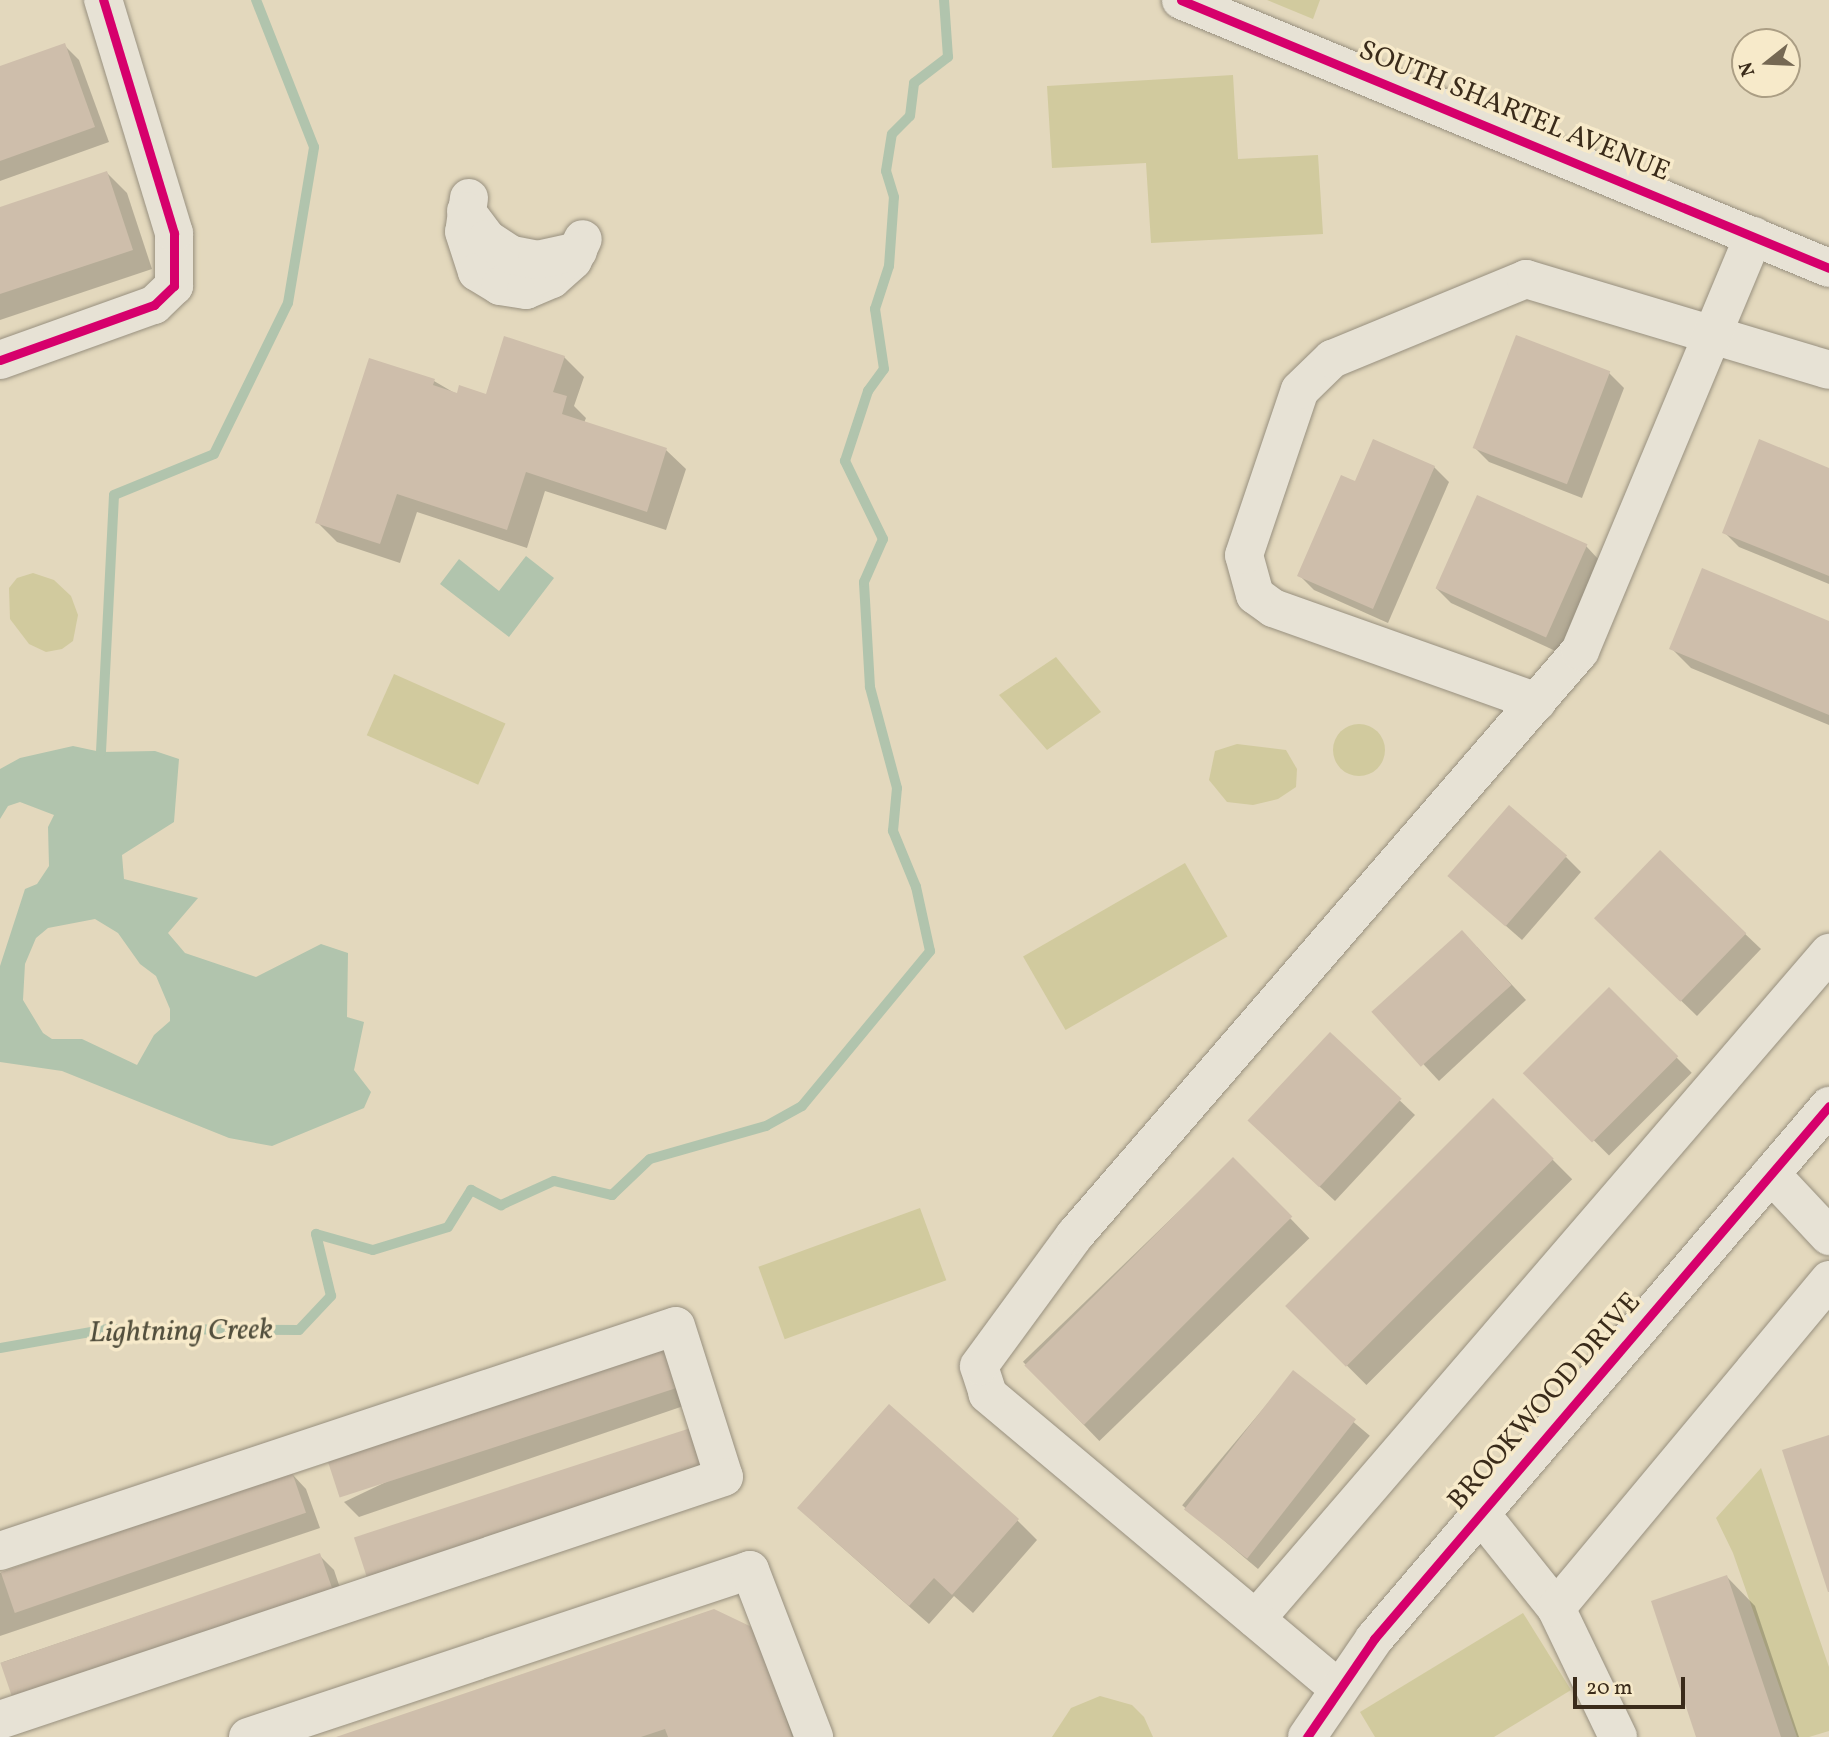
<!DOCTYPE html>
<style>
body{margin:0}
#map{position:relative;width:1829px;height:1737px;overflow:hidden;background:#e3d8bd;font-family:Vollkorn,serif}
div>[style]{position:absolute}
.green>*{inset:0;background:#d1ca9e;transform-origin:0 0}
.round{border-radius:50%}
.water>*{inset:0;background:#b1c4ad}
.shadow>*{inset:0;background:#0003;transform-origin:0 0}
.stream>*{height:10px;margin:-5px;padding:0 5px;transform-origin:5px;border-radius:5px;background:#b1c4ad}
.building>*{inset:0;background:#cebeab;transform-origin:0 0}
.roads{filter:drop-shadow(0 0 2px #98907f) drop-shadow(0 0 2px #98907f)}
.minor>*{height:38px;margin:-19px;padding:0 19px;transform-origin:19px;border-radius:19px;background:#e7e2d5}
.cycleway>*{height:9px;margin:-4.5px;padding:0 4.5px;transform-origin:4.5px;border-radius:4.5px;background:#d6006c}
span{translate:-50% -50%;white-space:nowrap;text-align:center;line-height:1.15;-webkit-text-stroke:7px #f7eaca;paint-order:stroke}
.street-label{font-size:28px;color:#3a2b1a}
.water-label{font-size:30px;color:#524f3d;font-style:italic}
.north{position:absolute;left:1731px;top:28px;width:70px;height:70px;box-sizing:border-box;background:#f7eaca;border:2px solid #ab9e84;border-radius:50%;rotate:252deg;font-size:19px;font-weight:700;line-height:28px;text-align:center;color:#3a2b1a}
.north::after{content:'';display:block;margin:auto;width:24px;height:32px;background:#756853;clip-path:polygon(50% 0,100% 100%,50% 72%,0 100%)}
.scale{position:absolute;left:1573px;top:1677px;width:112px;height:32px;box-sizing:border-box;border:4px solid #3a2b1a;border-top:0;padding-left:9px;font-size:21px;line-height:24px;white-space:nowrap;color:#3a2b1a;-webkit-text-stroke:5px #f7eaca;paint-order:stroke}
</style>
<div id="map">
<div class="green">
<div style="clip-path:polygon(1267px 0,1320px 0,1313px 19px)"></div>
<div style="clip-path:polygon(1233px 75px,1238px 159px,1318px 155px,1323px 234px,1151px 243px,1146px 163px,1052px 168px,1047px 86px)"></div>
<div style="clip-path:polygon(33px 573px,54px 580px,71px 596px,78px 615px,73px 641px,62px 649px,46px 652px,29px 644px,10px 619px,9px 588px,17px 578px)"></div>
<div style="clip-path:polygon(1056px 657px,1101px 712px,1047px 750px,999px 695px)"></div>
<div style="left:394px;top:674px;width:122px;height:67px;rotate:24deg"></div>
<div class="round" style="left:1333px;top:724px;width:52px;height:52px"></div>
<div style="clip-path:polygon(1237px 744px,1286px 750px,1297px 769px,1296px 787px,1278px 799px,1253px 805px,1227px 802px,1209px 780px,1215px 751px)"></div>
<div style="left:1185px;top:863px;width:85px;height:187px;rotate:60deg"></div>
<div style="left:920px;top:1208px;width:77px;height:172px;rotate:70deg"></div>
<div style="clip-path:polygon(1761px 1468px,1829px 1667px,1829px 1731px,1809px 1737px,1797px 1737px,1733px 1553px,1716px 1518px)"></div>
<div style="clip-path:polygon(1523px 1613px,1571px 1690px,1494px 1737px,1375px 1737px,1360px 1712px)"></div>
<div style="clip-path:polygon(1100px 1696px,1132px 1705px,1144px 1717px,1153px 1737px,1052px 1737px,1071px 1708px)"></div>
</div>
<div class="water">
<div style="clip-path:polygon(526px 556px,554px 578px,509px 637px,440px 584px,459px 559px,499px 591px)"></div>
<div style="clip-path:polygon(evenodd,73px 746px,101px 752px,155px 751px,179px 759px,174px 822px,122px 855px,124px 879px,198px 898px,168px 933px,185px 953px,256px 977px,321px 944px,348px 953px,347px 1017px,364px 1022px,354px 1070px,371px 1092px,364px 1108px,272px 1146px,229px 1138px,62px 1071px,0 1062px,0 966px,25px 889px,37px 884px,49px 866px,48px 827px,54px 815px,20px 802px,8px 806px,0 819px,0 769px,20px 758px,73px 746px,95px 919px,118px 933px,140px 964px,156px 976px,170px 1009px,170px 1021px,154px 1035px,137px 1065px,82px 1039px,52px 1039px,43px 1033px,23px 1000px,25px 964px,36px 938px,48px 928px,95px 919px)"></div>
</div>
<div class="shadow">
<div style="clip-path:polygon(64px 45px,79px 60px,109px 142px,0 181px,0 68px)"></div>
<div style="clip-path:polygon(107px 173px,127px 193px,152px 269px,0 320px,0 209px)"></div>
<div style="clip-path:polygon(564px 357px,584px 377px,574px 406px,586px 418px,584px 423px,666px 450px,686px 469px,666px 530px,545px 491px,527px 548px,417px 512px,400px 563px,337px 542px,317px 522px,434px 381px,458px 395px,488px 396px)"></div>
<div style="clip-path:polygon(1609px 373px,1624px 388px,1582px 498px,1489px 462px,1474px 447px)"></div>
<div style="clip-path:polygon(1434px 467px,1449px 482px,1388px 623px,1314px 590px,1299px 575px,1356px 483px)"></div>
<div style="clip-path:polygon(1829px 469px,1829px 584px,1739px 547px,1724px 532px)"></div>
<div style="clip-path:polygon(1586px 546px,1600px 561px,1560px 653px,1451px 603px,1436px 588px)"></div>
<div style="clip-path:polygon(1829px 622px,1829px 725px,1691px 668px,1671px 648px)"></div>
<div style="clip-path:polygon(1660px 853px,1761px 949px,1697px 1016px,1612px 934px)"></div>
<div style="clip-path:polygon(1566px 857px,1581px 872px,1522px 940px,1465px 890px)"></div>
<div style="clip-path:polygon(1477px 947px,1526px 1000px,1439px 1081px,1375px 1012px)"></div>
<div style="left:1609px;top:990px;width:117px;height:117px;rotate:45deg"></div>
<div style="clip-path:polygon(1330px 1034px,1415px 1115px,1335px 1201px,1264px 1135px)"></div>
<div style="left:1493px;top:1100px;width:112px;height:291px;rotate:45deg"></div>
<div style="left:1233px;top:1159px;width:110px;height:292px;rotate:46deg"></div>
<div style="clip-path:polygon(675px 1344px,704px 1399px,359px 1517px,344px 1502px)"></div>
<div style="left:1294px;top:1372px;width:99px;height:174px;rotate:40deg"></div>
<div style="clip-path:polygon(292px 1474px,306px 1489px,320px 1528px,0 1636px,0 1573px)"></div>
<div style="clip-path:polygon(1017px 1520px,1037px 1540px,973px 1613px,954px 1596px,929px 1624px,819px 1527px)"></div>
<div style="clip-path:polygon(319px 1555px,334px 1570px,347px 1609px,0 1663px)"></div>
<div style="clip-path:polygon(1727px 1577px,1755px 1606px,1799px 1737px,1698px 1737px)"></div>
<div style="clip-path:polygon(713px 1611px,804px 1737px,340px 1737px)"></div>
</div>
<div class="stream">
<div style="left:101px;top:752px;width:257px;rotate:-87.1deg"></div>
<div style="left:114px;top:495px;width:108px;rotate:-22.3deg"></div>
<div style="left:214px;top:454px;width:168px;rotate:-63.9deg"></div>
<div style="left:288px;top:303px;width:158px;rotate:-80.5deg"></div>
<div style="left:314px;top:147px;width:158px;rotate:-111.5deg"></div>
<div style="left:0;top:1348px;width:110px;rotate:-10deg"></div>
<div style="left:108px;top:1329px;width:191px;rotate:0.3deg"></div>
<div style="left:299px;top:1330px;width:47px;rotate:-46.7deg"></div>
<div style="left:331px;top:1296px;width:64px;rotate:-103.6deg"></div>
<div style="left:316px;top:1234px;width:59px;rotate:15.7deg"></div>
<div style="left:373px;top:1250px;width:78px;rotate:-17deg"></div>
<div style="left:448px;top:1227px;width:44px;rotate:-58.1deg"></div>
<div style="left:471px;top:1190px;width:34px;rotate:27deg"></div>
<div style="left:501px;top:1205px;width:58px;rotate:-24.4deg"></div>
<div style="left:554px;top:1181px;width:60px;rotate:13.6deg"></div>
<div style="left:612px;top:1195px;width:52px;rotate:-43.5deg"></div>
<div style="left:650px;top:1159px;width:121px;rotate:-15.9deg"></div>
<div style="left:766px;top:1126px;width:41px;rotate:-29.1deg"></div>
<div style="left:802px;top:1106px;width:201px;rotate:-50.4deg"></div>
<div style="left:930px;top:951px;width:66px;rotate:-102.3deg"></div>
<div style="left:916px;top:887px;width:61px;rotate:-112.3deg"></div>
<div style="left:893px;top:831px;width:43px;rotate:-84.7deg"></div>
<div style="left:897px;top:788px;width:105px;rotate:-105deg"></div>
<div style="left:870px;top:687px;width:105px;rotate:-93.3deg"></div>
<div style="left:864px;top:582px;width:47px;rotate:-66.2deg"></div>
<div style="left:883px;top:539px;width:87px;rotate:-116deg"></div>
<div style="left:845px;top:461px;width:74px;rotate:-71.8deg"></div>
<div style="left:868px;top:391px;width:27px;rotate:-54deg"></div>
<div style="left:884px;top:369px;width:61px;rotate:-98.5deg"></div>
<div style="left:875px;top:309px;width:45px;rotate:-72deg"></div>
<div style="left:889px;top:266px;width:69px;rotate:-85.9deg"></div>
<div style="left:894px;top:197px;width:27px;rotate:-107deg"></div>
<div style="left:886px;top:171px;width:37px;rotate:-81deg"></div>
<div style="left:892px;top:134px;width:25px;rotate:-45deg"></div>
<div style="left:910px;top:116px;width:33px;rotate:-83deg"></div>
<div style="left:914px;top:83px;width:43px;rotate:-37.4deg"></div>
<div style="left:948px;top:57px;width:57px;rotate:-94deg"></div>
</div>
<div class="building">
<div style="clip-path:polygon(65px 43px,95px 127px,0 161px,0 66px)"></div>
<div style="clip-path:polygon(107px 171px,133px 250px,0 294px,0 207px)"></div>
<div style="left:1516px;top:335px;width:101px;height:121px;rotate:21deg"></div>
<div style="clip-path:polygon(504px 336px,565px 356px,553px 392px,567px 396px,562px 414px,667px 448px,647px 512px,526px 472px,507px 530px,397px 494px,380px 544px,315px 523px,369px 358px,435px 379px,433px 385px,457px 393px,459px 385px,486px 394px)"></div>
<div style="clip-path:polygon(1373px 439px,1435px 466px,1373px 609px,1297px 576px,1341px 475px,1355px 481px)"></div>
<div style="clip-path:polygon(1759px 439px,1829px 468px,1829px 576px,1722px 533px)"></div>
<div style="left:1477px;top:495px;width:121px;height:102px;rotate:24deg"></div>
<div style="clip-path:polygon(1702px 568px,1829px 621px,1829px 715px,1669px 649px)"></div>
<div style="left:1509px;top:805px;width:77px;height:94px;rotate:41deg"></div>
<div style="left:1660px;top:850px;width:120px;height:95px;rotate:44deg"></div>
<div style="left:1462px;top:930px;width:74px;height:122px;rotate:48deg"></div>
<div style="left:1609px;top:987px;width:98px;height:122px;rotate:45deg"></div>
<div style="left:1330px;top:1032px;width:98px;height:121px;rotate:43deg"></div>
<div style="left:1493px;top:1098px;width:86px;height:294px;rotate:45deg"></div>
<div style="left:1233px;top:1157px;width:84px;height:295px;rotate:45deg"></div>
<div style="left:676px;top:1342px;width:44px;height:368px;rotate:72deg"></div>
<div style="left:1293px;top:1370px;width:80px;height:177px;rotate:38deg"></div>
<div style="clip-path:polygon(889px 1404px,1019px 1519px,952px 1595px,934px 1578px,909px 1606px,797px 1508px)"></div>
<div style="left:703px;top:1424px;width:45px;height:367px;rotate:72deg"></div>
<div style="clip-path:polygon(1829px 1435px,1829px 1592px,1828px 1592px,1782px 1450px)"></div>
<div style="left:292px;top:1472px;width:43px;height:308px;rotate:71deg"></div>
<div style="left:320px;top:1553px;width:43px;height:338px;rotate:71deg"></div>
<div style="clip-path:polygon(1727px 1575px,1781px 1737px,1696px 1737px,1651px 1601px)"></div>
<div style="clip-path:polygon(714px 1609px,756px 1629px,792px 1737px,668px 1737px,665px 1729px,641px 1737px,336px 1737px)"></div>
</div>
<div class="roads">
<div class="minor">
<div style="left:1181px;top:0;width:701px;rotate:22.47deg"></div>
<div style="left:469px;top:198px;width:34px;rotate:98deg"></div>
<div style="left:464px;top:232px;width:42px;rotate:72deg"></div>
<div style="left:477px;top:272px;width:27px;rotate:31deg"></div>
<div style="left:500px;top:286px;width:26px;rotate:9deg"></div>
<div style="left:526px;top:290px;width:28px;rotate:-23deg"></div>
<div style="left:552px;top:279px;width:28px;rotate:-42deg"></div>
<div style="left:573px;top:260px;width:23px;rotate:-65deg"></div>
<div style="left:466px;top:211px;width:35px;rotate:53deg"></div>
<div style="left:487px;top:239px;width:30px;rotate:33deg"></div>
<div style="left:512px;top:255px;width:25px;rotate:11deg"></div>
<div style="left:537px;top:260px;width:42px;rotate:-12.4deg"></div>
<div style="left:0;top:360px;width:164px;rotate:-19.7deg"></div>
<div style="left:154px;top:305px;width:28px;rotate:-44deg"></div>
<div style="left:174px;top:286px;width:53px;rotate:-90deg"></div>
<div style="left:174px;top:233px;width:244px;rotate:-106.9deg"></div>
<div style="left:1537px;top:702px;width:280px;rotate:-160.4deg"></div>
<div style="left:1273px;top:608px;width:22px;rotate:-144deg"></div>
<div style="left:1255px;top:595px;width:41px;rotate:-105.4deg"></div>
<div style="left:1244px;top:555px;width:174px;rotate:-71.3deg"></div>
<div style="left:1300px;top:390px;width:45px;rotate:-44.1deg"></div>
<div style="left:1332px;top:359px;width:210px;rotate:-22.4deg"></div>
<div style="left:1526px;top:279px;width:316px;rotate:16.7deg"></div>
<div style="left:1771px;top:1174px;width:85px;rotate:46.9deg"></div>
<div style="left:1480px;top:1513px;width:122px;rotate:51.3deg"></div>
<div style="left:1556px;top:1608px;width:143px;rotate:64.3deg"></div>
<div style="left:0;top:1551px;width:712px;rotate:-18.41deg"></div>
<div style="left:676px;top:1326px;width:158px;rotate:72.4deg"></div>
<div style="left:724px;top:1477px;width:764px;rotate:161.45deg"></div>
<div style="left:1556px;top:1608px;width:427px;rotate:-50.2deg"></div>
<div style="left:1256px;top:1619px;width:879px;rotate:-49.29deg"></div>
<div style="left:1339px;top:1689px;width:459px;rotate:-140deg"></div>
<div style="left:988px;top:1394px;width:29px;rotate:-108deg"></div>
<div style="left:979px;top:1366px;width:162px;rotate:-53.8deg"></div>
<div style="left:1075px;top:1235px;width:772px;rotate:-49.15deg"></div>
<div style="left:1580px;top:651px;width:450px;rotate:-67.3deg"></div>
<div style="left:248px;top:1737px;width:529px;rotate:-18.4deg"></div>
<div style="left:750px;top:1570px;width:179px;rotate:69deg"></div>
<div style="left:1307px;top:1737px;width:119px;rotate:-55.6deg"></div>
<div style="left:1374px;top:1639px;width:701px;rotate:-49.51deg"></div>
</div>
</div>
<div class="cycleway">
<div style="left:1181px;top:0;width:701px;rotate:22.47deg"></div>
<div style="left:0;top:360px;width:164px;rotate:-19.7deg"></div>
<div style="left:154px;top:305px;width:28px;rotate:-44deg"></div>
<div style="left:174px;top:286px;width:53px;rotate:-90deg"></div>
<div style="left:174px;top:233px;width:244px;rotate:-106.9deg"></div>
<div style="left:1307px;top:1737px;width:119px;rotate:-55.6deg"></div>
<div style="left:1374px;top:1639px;width:701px;rotate:-49.51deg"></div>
</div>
<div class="street-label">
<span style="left:1514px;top:112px;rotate:22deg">SOUTH SHARTEL AVENUE</span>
<span style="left:1545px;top:1402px;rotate:-49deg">BROOKWOOD DRIVE</span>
</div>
<div class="water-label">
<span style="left:181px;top:1332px;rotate:-1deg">Lightning Creek</span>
</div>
<div class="north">N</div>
<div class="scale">20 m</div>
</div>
